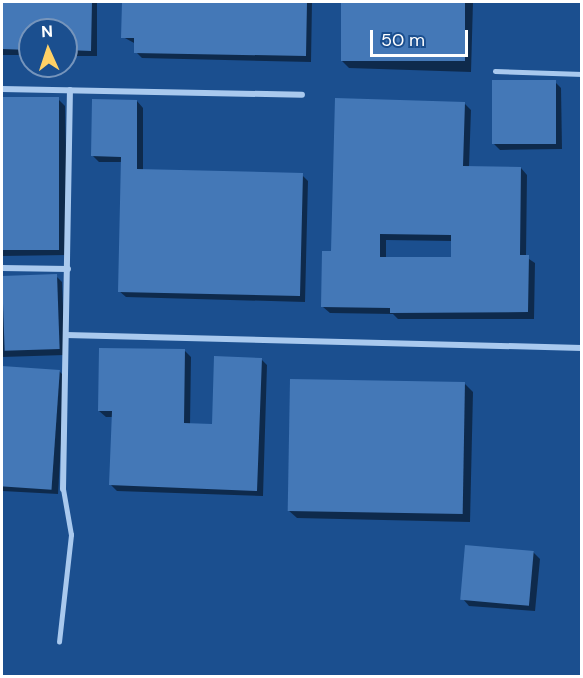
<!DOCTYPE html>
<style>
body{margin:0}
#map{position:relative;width:583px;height:678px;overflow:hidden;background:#1b4f8f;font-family:"DM Sans",sans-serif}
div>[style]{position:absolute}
.shadow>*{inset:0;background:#0007}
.building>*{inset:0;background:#4478b7;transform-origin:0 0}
.lane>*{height:4.5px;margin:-2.25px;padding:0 2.25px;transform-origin:2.25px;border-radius:2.25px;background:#a9c9ee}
.street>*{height:6px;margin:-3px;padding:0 3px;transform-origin:3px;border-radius:3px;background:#a9c9ee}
span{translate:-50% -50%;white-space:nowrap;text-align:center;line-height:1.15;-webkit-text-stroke:4.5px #1b4f8f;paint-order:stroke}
.frame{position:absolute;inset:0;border:3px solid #fff;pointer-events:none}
.north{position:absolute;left:18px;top:18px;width:60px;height:60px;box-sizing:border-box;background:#1b4f8f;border:2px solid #7695bc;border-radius:50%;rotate:357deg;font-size:16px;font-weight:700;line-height:24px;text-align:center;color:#fff}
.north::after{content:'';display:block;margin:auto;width:21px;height:27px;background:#ffd166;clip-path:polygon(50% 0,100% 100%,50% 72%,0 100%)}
.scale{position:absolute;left:370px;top:30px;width:98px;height:27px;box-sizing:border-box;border:3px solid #fff;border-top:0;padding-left:8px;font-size:18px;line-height:21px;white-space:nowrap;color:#fff;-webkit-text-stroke:4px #1b4f8f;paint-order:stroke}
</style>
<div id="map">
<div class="shadow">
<div style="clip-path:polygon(2px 2px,97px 2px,97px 56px,66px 56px,66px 30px,30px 30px,30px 55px,2px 55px)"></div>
<div style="clip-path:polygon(123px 2px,312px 2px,311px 62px,142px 58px,136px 52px,136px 44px,123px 37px)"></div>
<div style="clip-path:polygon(343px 2px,473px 2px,471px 72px,349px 68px,341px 60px)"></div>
<div style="clip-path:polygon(555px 82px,561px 88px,562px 149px,500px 150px,494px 144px)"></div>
<div style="clip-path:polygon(2px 98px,58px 99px,65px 106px,68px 255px,2px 256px)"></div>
<div style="clip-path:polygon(137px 101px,143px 108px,143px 171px,302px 175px,308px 181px,305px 302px,126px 297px,119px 291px,123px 162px,99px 162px,93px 156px)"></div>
<div style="clip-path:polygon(evenodd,465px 104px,471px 110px,469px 167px,521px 168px,527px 175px,526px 257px,535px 263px,534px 319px,398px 319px,393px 314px,330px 313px,323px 307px,333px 253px,465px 104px,386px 240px,452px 241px,452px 258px,386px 259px,386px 240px)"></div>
<div style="clip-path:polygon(56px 276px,62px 282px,65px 355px,2px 357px,2px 277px)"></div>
<div style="clip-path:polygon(185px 351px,191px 357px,190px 425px,213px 425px,261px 359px,267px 365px,263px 496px,117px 491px,111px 485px,113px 417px,106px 417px,99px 411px)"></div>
<div style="clip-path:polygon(2px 367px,59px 371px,65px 377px,58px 494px,2px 491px)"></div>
<div style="clip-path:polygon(465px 384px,473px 392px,470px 522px,297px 518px,288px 510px)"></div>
<div style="clip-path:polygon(533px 552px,540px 559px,535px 611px,469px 606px,463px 599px)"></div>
</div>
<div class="building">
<div style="clip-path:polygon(2px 2px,92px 2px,91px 51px,66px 50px,66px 30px,30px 30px,30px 50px,2px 49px)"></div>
<div style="clip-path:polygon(122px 2px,307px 2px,306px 56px,134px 53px,134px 38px,121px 38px)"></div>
<div style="left:341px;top:2px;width:124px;height:59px"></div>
<div style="left:556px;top:80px;width:64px;height:64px;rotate:90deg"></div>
<div style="left:2px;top:97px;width:57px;height:153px"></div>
<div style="clip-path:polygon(evenodd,335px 98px,465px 102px,463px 166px,521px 167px,520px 255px,529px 255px,528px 312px,390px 313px,390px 308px,321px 307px,322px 251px,331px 251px,335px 98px,380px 234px,451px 235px,451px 257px,380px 257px,380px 234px)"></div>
<div style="clip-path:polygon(92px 99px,137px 100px,137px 169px,303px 173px,300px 296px,118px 292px,121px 157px,91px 156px)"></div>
<div style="left:57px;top:274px;width:75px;height:55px;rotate:88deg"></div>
<div style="clip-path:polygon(99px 348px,185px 349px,184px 423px,212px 424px,214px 356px,262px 358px,257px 491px,109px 485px,112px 411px,98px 411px)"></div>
<div style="left:2px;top:366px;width:58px;height:120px;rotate:4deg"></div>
<div style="left:290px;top:379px;width:175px;height:132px;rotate:1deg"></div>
<div style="left:465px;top:545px;width:69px;height:55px;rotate:5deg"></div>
</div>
<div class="lane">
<div style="left:495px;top:71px;width:87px;rotate:2deg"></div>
<div style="left:59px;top:642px;width:108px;rotate:-83.6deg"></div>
<div style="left:71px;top:535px;width:47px;rotate:-99.9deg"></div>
</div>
<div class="street">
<div style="left:2px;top:89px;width:300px;rotate:1.1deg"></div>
<div style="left:2px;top:268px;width:66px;rotate:0.9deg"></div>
<div style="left:66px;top:335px;width:516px;rotate:1.44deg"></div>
<div style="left:63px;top:489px;width:399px;rotate:-89deg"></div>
</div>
<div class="frame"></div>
<div class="north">N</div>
<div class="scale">50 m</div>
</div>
